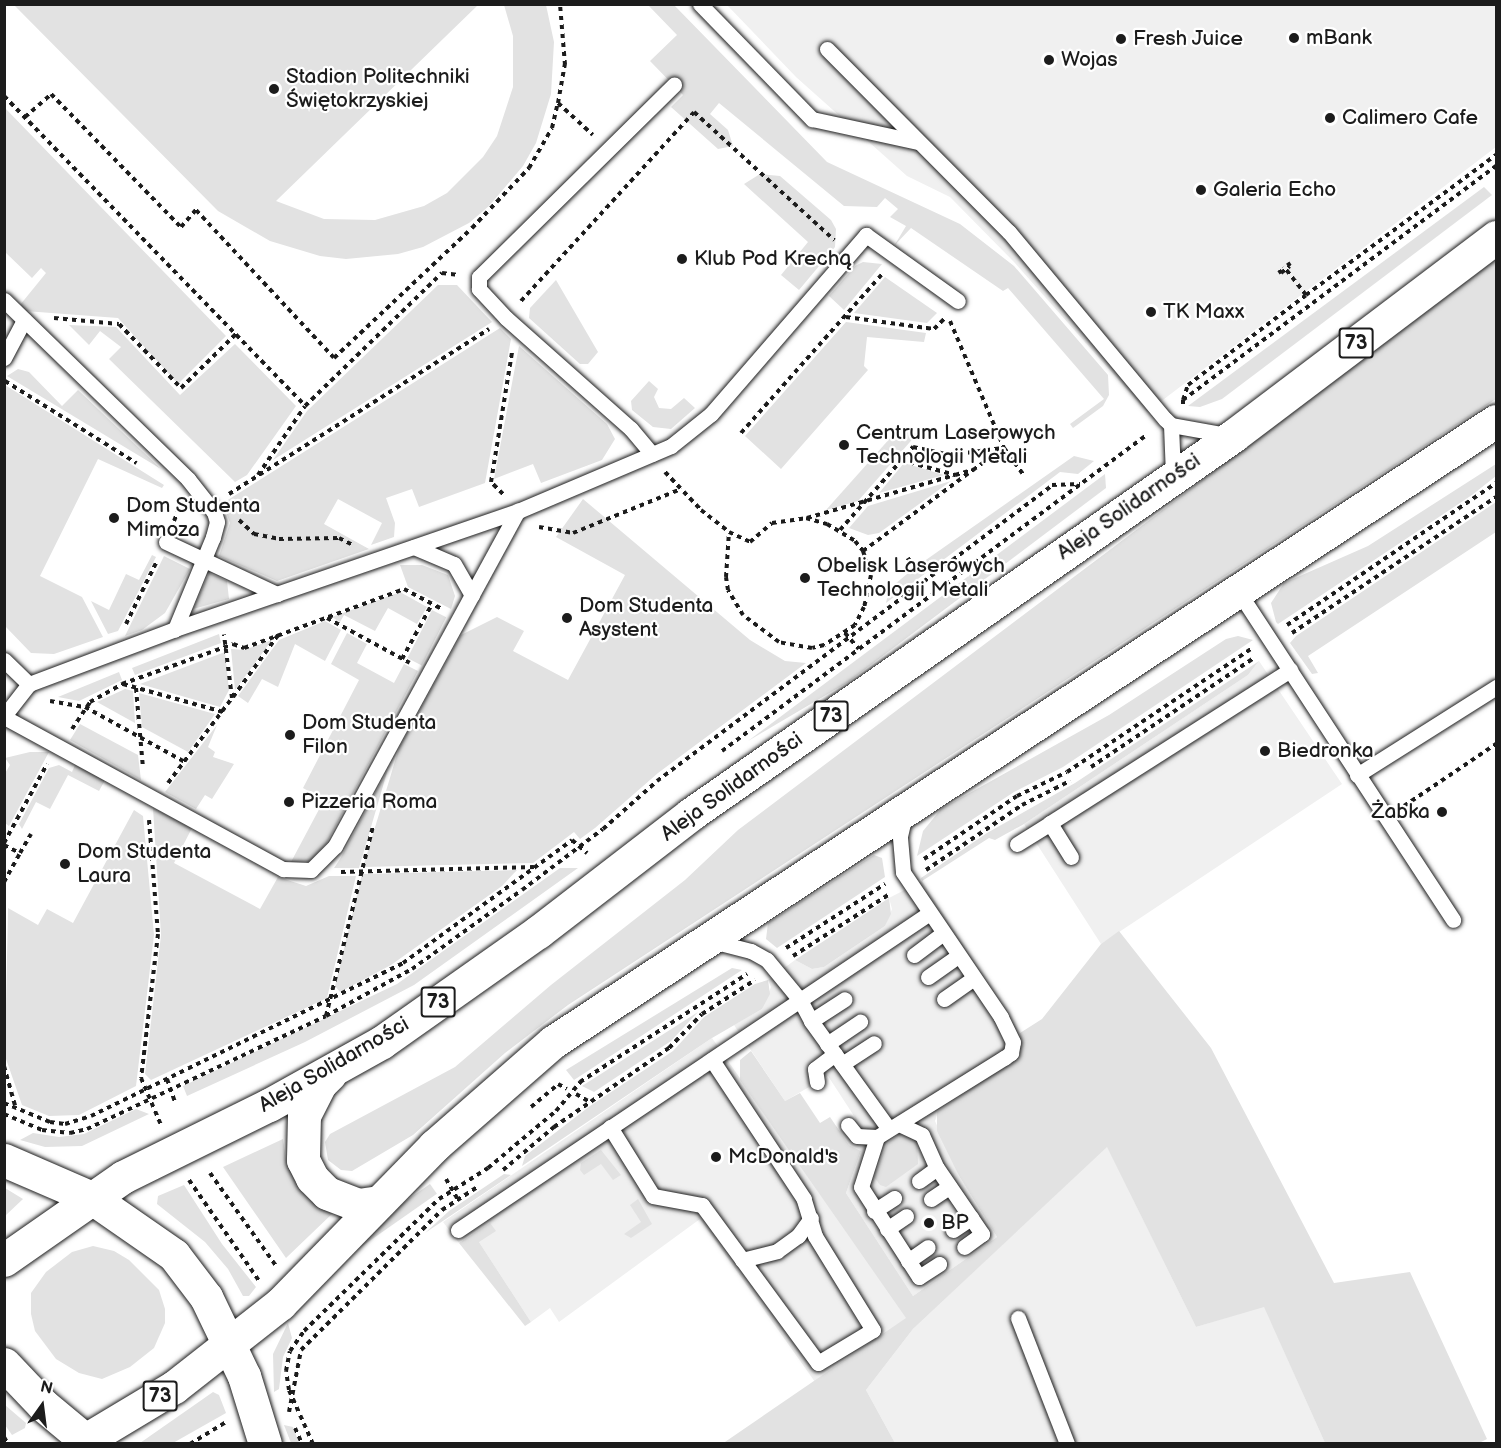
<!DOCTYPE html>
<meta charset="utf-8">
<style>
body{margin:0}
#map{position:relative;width:1501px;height:1448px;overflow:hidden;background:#fff;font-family:"Balsamiq Sans",sans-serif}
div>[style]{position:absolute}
.built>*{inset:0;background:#f0f0f0}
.green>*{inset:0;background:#e2e2e2;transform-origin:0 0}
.path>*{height:4px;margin-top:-2px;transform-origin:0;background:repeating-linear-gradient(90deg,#1c1c1c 0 4.5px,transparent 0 9px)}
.roads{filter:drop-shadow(0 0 2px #1c1c1c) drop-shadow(0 0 2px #1c1c1c)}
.service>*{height:15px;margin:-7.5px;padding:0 7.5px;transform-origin:7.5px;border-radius:7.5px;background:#fff}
.tertiary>*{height:33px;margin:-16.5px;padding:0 16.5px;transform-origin:16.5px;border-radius:16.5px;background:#fff}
.primary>*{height:33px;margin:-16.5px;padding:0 16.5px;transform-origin:16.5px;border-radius:16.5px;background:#fff}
.dots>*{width:16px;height:16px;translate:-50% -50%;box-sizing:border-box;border:3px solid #fff;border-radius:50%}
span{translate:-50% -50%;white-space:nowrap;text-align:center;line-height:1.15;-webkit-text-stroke:4.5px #fff;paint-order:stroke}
.shield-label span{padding:2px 4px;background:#fff;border:2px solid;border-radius:4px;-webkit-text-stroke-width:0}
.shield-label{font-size:20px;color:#1c1c1c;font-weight:700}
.poi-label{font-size:21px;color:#1c1c1c}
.left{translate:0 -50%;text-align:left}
.right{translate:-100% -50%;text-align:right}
.street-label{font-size:21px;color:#1c1c1c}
.frame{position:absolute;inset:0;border:6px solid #1c1c1c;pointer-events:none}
.north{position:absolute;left:12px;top:1376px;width:60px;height:60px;-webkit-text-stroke:4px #fff;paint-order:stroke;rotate:14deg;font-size:16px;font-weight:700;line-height:24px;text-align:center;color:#1c1c1c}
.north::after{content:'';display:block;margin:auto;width:21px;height:27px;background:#1c1c1c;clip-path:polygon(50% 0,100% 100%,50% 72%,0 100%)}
</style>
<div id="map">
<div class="built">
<div style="clip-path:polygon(727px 5px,1496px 5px,1496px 147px,1147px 412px,1014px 262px,950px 197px,907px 176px,796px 77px)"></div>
<div style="clip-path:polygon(1259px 661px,1342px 784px,1101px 944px,1024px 824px,1248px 675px)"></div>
<div style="clip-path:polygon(922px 881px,1020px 1033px,1020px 1044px,1009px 1063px,938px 1112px,935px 1121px,959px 1176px,997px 1237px,913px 1296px,846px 1193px,861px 1151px,849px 1145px,839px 1131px,856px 1119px,828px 1076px,785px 1101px,734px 1025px,762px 1009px,771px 987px,768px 980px,795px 960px,812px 969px,824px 967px,885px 926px,892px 909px,889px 898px)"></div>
<div style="clip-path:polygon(712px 1038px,907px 1318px,815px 1382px,700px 1219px,559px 1322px,550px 1308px,531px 1322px,479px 1242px,472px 1234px,459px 1243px,443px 1222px)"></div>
<div style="clip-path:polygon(1107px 1146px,1196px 1327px,1264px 1306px,1325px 1443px,895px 1443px,866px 1390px,913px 1329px)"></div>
</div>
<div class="green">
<div style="clip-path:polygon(14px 5px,478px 5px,276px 201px,324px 219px,375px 220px,424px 206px,447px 193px,483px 157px,497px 136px,513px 87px,513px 36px,504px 5px,546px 5px,554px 42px,551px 94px,536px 143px,523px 166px,489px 206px,469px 223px,423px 247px,398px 254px,346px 259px,320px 256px,270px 241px,218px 211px)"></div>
<div style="clip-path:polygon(648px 5px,674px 5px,827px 162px,960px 224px,1014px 266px,1108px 375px,1109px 395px,1103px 406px,1073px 428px,1070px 424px,1104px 399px,1008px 288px,1003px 291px,911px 228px,894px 246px,906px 226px,890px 217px,898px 209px,885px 198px,877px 207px,844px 206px,719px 103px,710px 114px,728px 130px,733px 146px,718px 149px,671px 107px,683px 95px,650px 61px,677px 35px)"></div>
<div style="clip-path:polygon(4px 107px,226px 336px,178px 384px,118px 318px,25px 311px,20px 305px,46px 273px,41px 268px,32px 278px,5px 252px)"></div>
<div style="clip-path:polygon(760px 174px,780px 176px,831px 220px,836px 229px,835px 247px,799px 290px,781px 275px,808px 242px,744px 184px)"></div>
<div style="clip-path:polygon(1484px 187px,1492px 195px,1222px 399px,1200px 407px,1188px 406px)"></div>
<div style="clip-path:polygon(1496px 259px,1496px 399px,568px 1005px,505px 1053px,413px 1135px,352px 1171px,341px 1170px,328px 1160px,325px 1142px,330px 1134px,455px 1067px,551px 985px,685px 880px,738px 830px)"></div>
<div style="clip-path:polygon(863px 262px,882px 264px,844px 310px,829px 296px,855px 266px)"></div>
<div style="clip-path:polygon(885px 277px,937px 313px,927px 323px,854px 313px)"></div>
<div style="clip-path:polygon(556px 280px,598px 352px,588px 364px,580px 364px,529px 318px,530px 308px)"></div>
<div style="clip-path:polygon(438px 285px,457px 285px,492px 322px,273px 460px,307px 411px)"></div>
<div style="clip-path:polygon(846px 322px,926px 333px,924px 342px,867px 337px,864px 366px,868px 370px,781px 469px,745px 436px)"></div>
<div style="clip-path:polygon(69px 325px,116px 327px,180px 395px,235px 344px,296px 406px,247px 475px,235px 482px,109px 359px,121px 347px,100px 331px,89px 345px)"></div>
<div style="clip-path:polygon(500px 328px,511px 339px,485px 483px,419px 507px,412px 489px,386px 498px,395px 523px,394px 537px,371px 545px,382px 523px,338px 499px,324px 524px,369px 549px,277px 581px,219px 556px,230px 523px,223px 503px)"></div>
<div style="clip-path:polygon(519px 346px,607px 424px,615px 439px,602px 460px,541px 483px,533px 464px,494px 479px)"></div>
<div style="clip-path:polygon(18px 369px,29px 372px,62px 406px,78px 390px,161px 469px,7px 376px)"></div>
<div style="clip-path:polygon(649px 381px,658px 389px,654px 397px,659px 408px,671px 409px,684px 398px,695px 408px,671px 429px,653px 427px,632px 410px,631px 401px)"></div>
<div style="clip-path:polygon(5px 385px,164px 485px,162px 488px,98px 459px,40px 576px,82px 597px,103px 637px,54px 654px,31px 653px,5px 626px)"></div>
<div style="clip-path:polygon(900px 427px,917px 434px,858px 501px,826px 510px)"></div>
<div style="clip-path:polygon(1074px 456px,1094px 461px,1078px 474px,1060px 472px,886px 603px,889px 589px,913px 569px)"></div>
<div style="clip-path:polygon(904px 463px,944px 475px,879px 493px)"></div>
<div style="clip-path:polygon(1496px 464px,1496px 476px,1472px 495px,1278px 624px,1276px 622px,1271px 603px,1284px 583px,1368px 546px)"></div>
<div style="clip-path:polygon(1105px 474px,1106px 488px,848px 682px,748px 741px)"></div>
<div style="clip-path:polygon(951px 481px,879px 533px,868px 535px,849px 528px,868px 506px)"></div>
<div style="clip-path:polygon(583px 499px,750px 640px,785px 661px,806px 663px,658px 773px,595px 828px,580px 839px,574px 832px,533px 863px,363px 867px,399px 748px,461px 635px,497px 617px,524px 631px,513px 651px,568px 680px,625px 575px,556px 537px)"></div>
<div style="clip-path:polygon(1496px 502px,1496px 532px,1308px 656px,1318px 673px,1312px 674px,1290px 643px,1296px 636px)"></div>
<div style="clip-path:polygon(152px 555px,156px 557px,118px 631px,108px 634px,91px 601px,109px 610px,126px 574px,139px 580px)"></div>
<div style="clip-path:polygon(164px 556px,190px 569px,165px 613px,142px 630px,125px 636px)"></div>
<div style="clip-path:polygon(400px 565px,422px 565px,448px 575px,455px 596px,451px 609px,408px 587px)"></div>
<div style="clip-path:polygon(209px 573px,227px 581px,229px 599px,193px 609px)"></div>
<div style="clip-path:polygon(400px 592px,427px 607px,417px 624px,388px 608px,375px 631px,344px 615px,340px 622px,332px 617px)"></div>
<div style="left:432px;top:610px;width:16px;height:54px;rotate:27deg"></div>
<div style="clip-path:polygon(325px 621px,341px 630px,325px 661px,295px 644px,278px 687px,262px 679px,248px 703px,238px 696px,279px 640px)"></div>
<div style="clip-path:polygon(347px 633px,367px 644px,357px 663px,394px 683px,404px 664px,418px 671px,326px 844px,310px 861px,291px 862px,324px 800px,303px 788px,359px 680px,331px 664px)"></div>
<div style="clip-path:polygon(219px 634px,221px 643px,135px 675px,132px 668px)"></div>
<div style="clip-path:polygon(1238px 636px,1253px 640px,1063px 767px,1014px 792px,917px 856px,923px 831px,941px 809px,1109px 715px,1226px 639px)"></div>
<div style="clip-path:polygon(272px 640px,235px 690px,231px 649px,244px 650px)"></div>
<div style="clip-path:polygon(225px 652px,229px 690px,220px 707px,140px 684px)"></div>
<div style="clip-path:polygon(1259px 661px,1248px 675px,1024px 824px,995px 840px,989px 838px,922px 881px,921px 878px,987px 833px,1075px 783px)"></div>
<div style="clip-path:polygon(119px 672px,122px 680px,79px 701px,58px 697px)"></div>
<div style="clip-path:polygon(125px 689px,133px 691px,135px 723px,97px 702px)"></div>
<div style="clip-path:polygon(139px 693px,215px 714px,188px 752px,142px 727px)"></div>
<div style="clip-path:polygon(80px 724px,138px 755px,141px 780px,70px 740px)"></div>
<div style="clip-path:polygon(217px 725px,208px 747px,215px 752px,213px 757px,234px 764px,212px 799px,205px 795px,196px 809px,165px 792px)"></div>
<div style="clip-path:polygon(30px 752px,49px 752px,9px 826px,5px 823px,4px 775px,10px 765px,5px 758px)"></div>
<div style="clip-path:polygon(59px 765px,72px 772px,75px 765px,105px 780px,99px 791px,68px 775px,50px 809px,36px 802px,22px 829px,19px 824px,49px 768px)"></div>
<div style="clip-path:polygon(388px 769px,359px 868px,334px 868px,340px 859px)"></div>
<div style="clip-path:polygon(153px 808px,192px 828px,174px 863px,260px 909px,278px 877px,306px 886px,329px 876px,356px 876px,327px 998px,151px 1080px,145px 1074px,161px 935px)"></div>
<div style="clip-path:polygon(134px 810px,143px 816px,154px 935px,136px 1086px,79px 1115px,49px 1116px,22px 1105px,5px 1056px,8px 908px,38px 925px,47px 909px,73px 923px)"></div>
<div style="clip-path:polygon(874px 855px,882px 858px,885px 877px,777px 948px,766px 939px,768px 923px)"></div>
<div style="clip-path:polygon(560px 868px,578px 868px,414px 985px,305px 1042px,187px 1096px,183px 1086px,397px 984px)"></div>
<div style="clip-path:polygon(517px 870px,502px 886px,391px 965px,340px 992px,335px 986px,362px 874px)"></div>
<div style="clip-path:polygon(889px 898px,891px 914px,885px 926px,824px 967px,812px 969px,795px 960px)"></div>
<div style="clip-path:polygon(1119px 931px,1211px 1048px,1334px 1283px,1410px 1272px,1487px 1439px,1477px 1444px,1325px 1443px,1264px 1307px,1196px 1327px,1107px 1147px,913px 1329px,866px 1390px,895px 1443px,722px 1444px,906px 1318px,740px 1080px,740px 1060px,751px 1051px,785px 1101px,800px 1093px,820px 1123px,830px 1117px,849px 1145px,861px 1151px,846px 1193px,913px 1296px,997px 1237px,959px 1176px,937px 1131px,937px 1112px,1009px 1063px,1018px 1054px,1020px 1033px,1042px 1019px,1101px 944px)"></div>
<div style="clip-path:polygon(732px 968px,742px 970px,574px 1080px,566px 1070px)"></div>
<div style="clip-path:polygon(768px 980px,770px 994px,762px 1009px,712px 1038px,522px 1166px,525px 1156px,590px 1106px,673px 1051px,704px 1017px,755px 984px)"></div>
<div style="clip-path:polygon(698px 1012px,671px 1041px,594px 1092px,582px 1086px)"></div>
<div style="clip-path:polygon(136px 1109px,149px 1114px,82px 1146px,45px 1147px,20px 1140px,33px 1133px,59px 1137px,84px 1134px)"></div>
<div style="clip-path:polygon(899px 1134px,917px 1140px,918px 1164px,886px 1187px,880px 1185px,874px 1177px,887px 1144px)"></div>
<div style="clip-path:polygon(283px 1139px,286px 1160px,296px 1183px,334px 1212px,286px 1258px,223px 1167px)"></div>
<div style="clip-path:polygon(601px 1150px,621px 1175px,613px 1180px,601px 1164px,584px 1175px,580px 1170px,581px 1163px)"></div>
<div style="clip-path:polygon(504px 1174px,511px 1175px,425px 1233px,449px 1211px)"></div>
<div style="left:430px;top:1184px;width:12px;height:156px;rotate:55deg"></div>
<div style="clip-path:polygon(184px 1185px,222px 1244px,256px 1287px,249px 1296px,243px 1296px,228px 1269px,205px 1242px,157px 1204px,158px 1196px)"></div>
<div style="clip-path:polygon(5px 1188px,23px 1199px,5px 1216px)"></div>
<div style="clip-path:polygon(638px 1199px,652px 1224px,631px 1238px,624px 1234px,641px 1222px,630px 1205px)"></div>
<div style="clip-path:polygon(490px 1223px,496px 1231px,479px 1242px,531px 1322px,525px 1326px,459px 1243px)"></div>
<div style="clip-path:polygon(93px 1246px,114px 1251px,129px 1260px,159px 1290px,165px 1309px,165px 1323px,154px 1348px,130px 1367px,102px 1379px,79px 1373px,56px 1359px,35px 1331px,31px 1314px,31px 1293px,46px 1272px,72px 1252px)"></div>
<div style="clip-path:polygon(288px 1323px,292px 1338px,283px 1357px,279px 1389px,274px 1392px,273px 1354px)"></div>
<div style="clip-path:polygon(213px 1392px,219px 1395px,226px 1413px,173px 1443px,140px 1443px)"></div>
<div style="clip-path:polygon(5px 1405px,26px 1423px,25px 1428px,12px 1435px,5px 1425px)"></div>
<div style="clip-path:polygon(284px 1425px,293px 1427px,299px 1443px,291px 1443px)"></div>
</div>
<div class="path">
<div style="left:4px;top:96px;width:432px;rotate:45.8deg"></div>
<div style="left:558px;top:103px;width:47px;rotate:42.4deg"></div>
<div style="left:25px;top:117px;width:35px;rotate:-41deg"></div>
<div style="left:51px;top:94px;width:186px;rotate:45.7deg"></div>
<div style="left:181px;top:227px;width:23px;rotate:-49deg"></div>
<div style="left:196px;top:210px;width:202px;rotate:47deg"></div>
<div style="left:334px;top:358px;width:190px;rotate:-43.3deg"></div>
<div style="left:472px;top:228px;width:83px;rotate:-46.5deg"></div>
<div style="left:529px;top:168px;width:46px;rotate:-60.1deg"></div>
<div style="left:552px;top:128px;width:26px;rotate:-77deg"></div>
<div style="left:558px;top:103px;width:39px;rotate:-80deg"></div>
<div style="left:565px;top:65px;width:61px;rotate:-94.7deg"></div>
<div style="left:1279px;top:270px;width:4px;rotate:56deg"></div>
<div style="left:1281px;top:273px;width:11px;rotate:-38deg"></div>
<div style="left:1290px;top:266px;width:4px;rotate:-124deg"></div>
<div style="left:1306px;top:295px;width:236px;rotate:-36.4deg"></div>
<div style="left:521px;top:301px;width:256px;rotate:-47.5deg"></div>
<div style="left:694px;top:112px;width:190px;rotate:42.4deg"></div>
<div style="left:846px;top:317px;width:89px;rotate:7.8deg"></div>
<div style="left:934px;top:329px;width:14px;rotate:-45deg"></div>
<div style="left:54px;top:318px;width:65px;rotate:5.3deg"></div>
<div style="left:119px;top:324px;width:89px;rotate:45.9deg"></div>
<div style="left:181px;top:388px;width:77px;rotate:-44.5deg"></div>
<div style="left:950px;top:321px;width:138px;rotate:67deg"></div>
<div style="left:1004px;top:448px;width:34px;rotate:54deg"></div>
<div style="left:5px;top:381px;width:155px;rotate:32deg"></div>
<div style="left:1183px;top:400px;width:16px;rotate:-72deg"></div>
<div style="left:1188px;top:385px;width:148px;rotate:-37.3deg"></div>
<div style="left:1306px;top:295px;width:36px;rotate:-128deg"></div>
<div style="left:1183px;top:404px;width:4px;rotate:-90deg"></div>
<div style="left:1183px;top:400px;width:391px;rotate:-36.8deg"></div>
<div style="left:741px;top:433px;width:213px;rotate:-48.4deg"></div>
<div style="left:901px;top:460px;width:56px;rotate:15.5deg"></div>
<div style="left:955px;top:475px;width:19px;rotate:-16deg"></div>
<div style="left:973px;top:470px;width:36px;rotate:-36deg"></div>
<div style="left:665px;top:472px;width:52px;rotate:46.5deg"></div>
<div style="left:701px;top:510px;width:36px;rotate:38deg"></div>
<div style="left:258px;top:475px;width:83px;rotate:-55.7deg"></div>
<div style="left:305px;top:406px;width:191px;rotate:-44.2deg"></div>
<div style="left:442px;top:273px;width:17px;rotate:7deg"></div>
<div style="left:229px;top:494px;width:308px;rotate:-32.4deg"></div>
<div style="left:503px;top:494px;width:17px;rotate:-135deg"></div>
<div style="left:491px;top:482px;width:132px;rotate:-80.8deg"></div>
<div style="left:806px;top:518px;width:22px;rotate:16deg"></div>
<div style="left:827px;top:524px;width:33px;rotate:31deg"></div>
<div style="left:855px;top:541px;width:13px;rotate:51deg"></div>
<div style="left:863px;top:551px;width:25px;rotate:72deg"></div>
<div style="left:871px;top:575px;width:33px;rotate:102deg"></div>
<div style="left:864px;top:607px;width:20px;rotate:117deg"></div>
<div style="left:855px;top:625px;width:37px;rotate:147deg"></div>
<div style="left:824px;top:645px;width:12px;rotate:166deg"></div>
<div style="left:812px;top:648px;width:34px;rotate:-170deg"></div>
<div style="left:779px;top:642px;width:45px;rotate:-143.1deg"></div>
<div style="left:743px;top:615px;width:29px;rotate:-121deg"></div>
<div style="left:728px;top:590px;width:13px;rotate:-99deg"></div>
<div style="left:726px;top:577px;width:45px;rotate:-86.2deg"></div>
<div style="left:729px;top:532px;width:23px;rotate:25deg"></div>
<div style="left:750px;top:542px;width:29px;rotate:-41deg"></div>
<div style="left:772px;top:523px;width:34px;rotate:-8deg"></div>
<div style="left:807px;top:518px;width:154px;rotate:-16.2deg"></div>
<div style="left:239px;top:520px;width:21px;rotate:43deg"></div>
<div style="left:254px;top:534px;width:25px;rotate:11deg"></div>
<div style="left:279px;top:539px;width:60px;rotate:-1deg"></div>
<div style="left:339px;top:538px;width:16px;rotate:27deg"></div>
<div style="left:174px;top:521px;width:16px;rotate:-68deg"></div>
<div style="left:539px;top:527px;width:35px;rotate:10deg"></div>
<div style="left:573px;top:533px;width:117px;rotate:-22.2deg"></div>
<div style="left:840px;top:530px;width:111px;rotate:-48.7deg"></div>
<div style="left:913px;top:447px;width:38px;rotate:12deg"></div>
<div style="left:950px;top:455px;width:53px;rotate:-7.5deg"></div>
<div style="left:863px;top:551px;width:137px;rotate:-36.4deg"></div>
<div style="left:907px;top:561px;width:7px;rotate:-34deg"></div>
<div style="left:327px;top:618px;width:94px;rotate:28.5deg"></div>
<div style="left:126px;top:624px;width:70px;rotate:-63.8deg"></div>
<div style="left:1287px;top:625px;width:253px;rotate:-34.2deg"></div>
<div style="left:845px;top:633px;width:21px;rotate:49deg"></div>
<div style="left:1292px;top:633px;width:245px;rotate:-33.7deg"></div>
<div style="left:402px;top:659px;width:63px;rotate:-61.4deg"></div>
<div style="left:123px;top:684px;width:104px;rotate:15.6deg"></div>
<div style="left:136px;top:688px;width:80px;rotate:85deg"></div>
<div style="left:233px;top:697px;width:77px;rotate:-54deg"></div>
<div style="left:50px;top:701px;width:36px;rotate:10deg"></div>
<div style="left:85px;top:707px;width:114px;rotate:28.8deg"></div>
<div style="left:72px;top:729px;width:32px;rotate:-56deg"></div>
<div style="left:90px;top:702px;width:37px;rotate:-29deg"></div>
<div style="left:122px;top:684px;width:118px;rotate:-19.8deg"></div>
<div style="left:233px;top:644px;width:12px;rotate:20deg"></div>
<div style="left:244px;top:648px;width:171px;rotate:-20.2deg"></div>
<div style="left:404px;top:589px;width:41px;rotate:27.8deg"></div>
<div style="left:722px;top:751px;width:527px;rotate:-36.67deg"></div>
<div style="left:1091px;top:767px;width:196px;rotate:-33.8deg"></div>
<div style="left:168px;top:783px;width:106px;rotate:-53deg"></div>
<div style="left:232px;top:698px;width:64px;rotate:-97.2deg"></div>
<div style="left:1404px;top:806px;width:111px;rotate:-34deg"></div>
<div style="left:149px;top:820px;width:114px;rotate:85.5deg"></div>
<div style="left:158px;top:934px;width:145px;rotate:96.7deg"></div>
<div style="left:141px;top:1078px;width:51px;rotate:66.9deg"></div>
<div style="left:4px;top:843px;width:90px;rotate:-61.4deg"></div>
<div style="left:4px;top:845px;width:18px;rotate:27deg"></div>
<div style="left:20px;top:853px;width:22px;rotate:-60deg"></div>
<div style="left:924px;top:859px;width:112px;rotate:-34.1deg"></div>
<div style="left:1017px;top:796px;width:55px;rotate:-25.6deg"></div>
<div style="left:1067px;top:772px;width:221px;rotate:-33.8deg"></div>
<div style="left:926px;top:870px;width:116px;rotate:-34.1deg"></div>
<div style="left:1022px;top:805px;width:54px;rotate:-26.6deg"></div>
<div style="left:341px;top:872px;width:193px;rotate:-1.5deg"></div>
<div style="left:4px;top:882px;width:33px;rotate:-61deg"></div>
<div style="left:786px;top:948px;width:118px;rotate:-32.9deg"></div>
<div style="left:793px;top:956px;width:113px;rotate:-32.7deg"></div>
<div style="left:326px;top:1016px;width:196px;rotate:-76.1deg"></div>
<div style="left:4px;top:1066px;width:45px;rotate:74.4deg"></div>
<div style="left:167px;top:1079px;width:24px;rotate:71deg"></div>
<div style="left:576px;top:1094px;width:14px;rotate:30deg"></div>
<div style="left:4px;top:1103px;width:50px;rotate:22.4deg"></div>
<div style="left:50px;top:1122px;width:15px;rotate:8deg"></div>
<div style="left:65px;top:1124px;width:27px;rotate:-17deg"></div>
<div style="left:91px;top:1116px;width:347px;rotate:-26.1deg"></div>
<div style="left:403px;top:963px;width:209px;rotate:-36deg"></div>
<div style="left:572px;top:840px;width:20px;rotate:41deg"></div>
<div style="left:531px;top:1107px;width:35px;rotate:-40deg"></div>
<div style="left:558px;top:1084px;width:10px;rotate:29deg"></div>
<div style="left:4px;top:1114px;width:41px;rotate:22.8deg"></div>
<div style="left:42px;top:1130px;width:28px;rotate:6deg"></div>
<div style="left:70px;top:1133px;width:17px;rotate:-13deg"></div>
<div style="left:87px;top:1129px;width:264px;rotate:-25.3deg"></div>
<div style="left:326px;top:1016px;width:98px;rotate:-28.7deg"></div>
<div style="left:412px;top:969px;width:135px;rotate:-35.7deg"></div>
<div style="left:522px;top:890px;width:101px;rotate:-37deg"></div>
<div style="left:603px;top:829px;width:72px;rotate:-41.6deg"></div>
<div style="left:657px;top:781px;width:494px;rotate:-36.8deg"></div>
<div style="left:1052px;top:485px;width:28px;rotate:-2deg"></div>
<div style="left:503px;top:1170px;width:67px;rotate:-40.1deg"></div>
<div style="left:554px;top:1127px;width:140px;rotate:-34.5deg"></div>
<div style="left:669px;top:1048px;width:47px;rotate:-45.9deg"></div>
<div style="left:702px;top:1014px;width:63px;rotate:-32.7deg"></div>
<div style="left:210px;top:1173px;width:114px;rotate:54.6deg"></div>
<div style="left:446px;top:1179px;width:24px;rotate:60deg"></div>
<div style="left:189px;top:1180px;width:124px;rotate:55.2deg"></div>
<div style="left:289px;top:1412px;width:63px;rotate:-79deg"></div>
<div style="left:301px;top:1350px;width:199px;rotate:-44.8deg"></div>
<div style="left:442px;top:1210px;width:44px;rotate:-33deg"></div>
<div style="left:295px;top:1428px;width:17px;rotate:66deg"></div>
<div style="left:4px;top:1437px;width:8px;rotate:60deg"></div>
<div style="left:190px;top:1444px;width:42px;rotate:-31.4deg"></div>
<div style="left:313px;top:1444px;width:59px;rotate:-114deg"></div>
<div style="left:289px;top:1390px;width:19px;rotate:-99deg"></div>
<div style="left:286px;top:1371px;width:20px;rotate:-79deg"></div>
<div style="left:290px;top:1351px;width:24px;rotate:-55deg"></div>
<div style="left:304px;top:1331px;width:189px;rotate:-44.4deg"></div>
<div style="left:439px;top:1199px;width:58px;rotate:-32.3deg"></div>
<div style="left:488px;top:1168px;width:89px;rotate:-40deg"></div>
<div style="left:556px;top:1111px;width:38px;rotate:-50deg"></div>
<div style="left:580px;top:1082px;width:199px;rotate:-32.9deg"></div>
</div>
<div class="roads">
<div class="service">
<div style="left:700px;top:4px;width:161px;rotate:45.8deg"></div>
<div style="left:812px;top:119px;width:108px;rotate:12.2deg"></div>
<div style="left:827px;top:49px;width:258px;rotate:45.2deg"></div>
<div style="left:1009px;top:232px;width:244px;rotate:50.2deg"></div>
<div style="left:1165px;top:419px;width:8px;rotate:45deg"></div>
<div style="left:1171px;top:425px;width:50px;rotate:87.7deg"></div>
<div style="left:4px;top:300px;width:257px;rotate:44.2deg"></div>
<div style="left:188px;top:479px;width:42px;rotate:51.8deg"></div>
<div style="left:214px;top:512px;width:10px;rotate:73deg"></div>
<div style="left:217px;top:522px;width:16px;rotate:105deg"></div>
<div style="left:213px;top:537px;width:100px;rotate:112.4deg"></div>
<div style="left:4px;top:358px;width:43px;rotate:-62.2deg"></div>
<div style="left:1171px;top:425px;width:57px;rotate:10.1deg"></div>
<div style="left:652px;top:454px;width:33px;rotate:-130deg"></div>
<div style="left:631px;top:429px;width:167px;rotate:-138.4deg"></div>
<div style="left:506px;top:318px;width:40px;rotate:-133deg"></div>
<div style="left:479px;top:289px;width:12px;rotate:-90deg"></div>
<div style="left:479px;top:277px;width:274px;rotate:-44.6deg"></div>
<div style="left:166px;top:542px;width:123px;rotate:25.1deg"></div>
<div style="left:414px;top:547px;width:43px;rotate:23deg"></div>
<div style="left:454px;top:564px;width:36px;rotate:60deg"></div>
<div style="left:1238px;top:591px;width:393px;rotate:56.8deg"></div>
<div style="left:4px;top:660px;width:35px;rotate:44deg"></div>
<div style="left:4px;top:716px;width:41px;rotate:-52deg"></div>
<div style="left:29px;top:684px;width:156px;rotate:-20.6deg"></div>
<div style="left:175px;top:629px;width:363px;rotate:-19deg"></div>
<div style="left:518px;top:511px;width:166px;rotate:-23deg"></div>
<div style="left:671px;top:446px;width:51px;rotate:-38.7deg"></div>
<div style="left:711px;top:414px;width:237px;rotate:-49.1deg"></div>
<div style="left:866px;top:235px;width:113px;rotate:35.7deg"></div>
<div style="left:4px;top:717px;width:318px;rotate:28.6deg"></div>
<div style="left:283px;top:869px;width:28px;rotate:2deg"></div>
<div style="left:311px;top:870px;width:34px;rotate:-45deg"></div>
<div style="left:335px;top:846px;width:382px;rotate:-61.4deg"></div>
<div style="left:1357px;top:775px;width:165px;rotate:-32.3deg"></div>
<div style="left:1017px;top:844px;width:39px;rotate:-32deg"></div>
<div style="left:1071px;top:857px;width:40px;rotate:-122deg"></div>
<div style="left:1050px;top:823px;width:285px;rotate:-32.5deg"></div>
<div style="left:712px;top:941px;width:40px;rotate:14.4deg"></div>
<div style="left:751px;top:951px;width:18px;rotate:29deg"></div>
<div style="left:767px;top:960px;width:52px;rotate:50.5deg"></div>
<div style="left:800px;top:1000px;width:24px;rotate:62deg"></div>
<div style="left:811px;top:1021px;width:40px;rotate:-32.9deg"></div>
<div style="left:914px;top:955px;width:35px;rotate:-37deg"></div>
<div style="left:928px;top:977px;width:35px;rotate:-35deg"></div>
<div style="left:944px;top:999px;width:35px;rotate:-35deg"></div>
<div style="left:811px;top:1021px;width:133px;rotate:54.2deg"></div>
<div style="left:827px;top:1044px;width:40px;rotate:-34deg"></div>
<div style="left:842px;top:1064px;width:38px;rotate:-33deg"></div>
<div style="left:817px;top:1082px;width:13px;rotate:-99deg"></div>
<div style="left:815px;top:1069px;width:25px;rotate:-37deg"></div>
<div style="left:848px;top:1125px;width:14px;rotate:51deg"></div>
<div style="left:857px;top:1136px;width:20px;rotate:3deg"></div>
<div style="left:877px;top:1137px;width:150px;rotate:-31.9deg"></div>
<div style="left:1004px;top:1058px;width:9px;rotate:-36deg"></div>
<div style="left:1011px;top:1053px;width:11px;rotate:-80deg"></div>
<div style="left:1013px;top:1042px;width:28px;rotate:-116deg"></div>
<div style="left:1001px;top:1017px;width:175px;rotate:-124.1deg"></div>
<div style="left:903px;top:872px;width:36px;rotate:-95deg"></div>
<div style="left:900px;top:836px;width:22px;rotate:-77deg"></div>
<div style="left:901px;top:1125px;width:23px;rotate:25deg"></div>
<div style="left:922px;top:1135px;width:36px;rotate:66deg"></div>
<div style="left:937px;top:1168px;width:80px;rotate:55.7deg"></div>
<div style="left:982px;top:1234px;width:22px;rotate:144deg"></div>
<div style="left:610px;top:1127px;width:81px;rotate:58.1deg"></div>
<div style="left:653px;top:1196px;width:50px;rotate:10.4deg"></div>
<div style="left:702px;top:1205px;width:196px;rotate:53.7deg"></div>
<div style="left:818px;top:1363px;width:64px;rotate:-31deg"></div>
<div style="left:873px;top:1330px;width:110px;rotate:-121.7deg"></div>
<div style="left:815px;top:1236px;width:39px;rotate:-107deg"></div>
<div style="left:804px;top:1199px;width:167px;rotate:-123.5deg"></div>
<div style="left:877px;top:1137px;width:52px;rotate:107.7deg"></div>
<div style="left:861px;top:1187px;width:107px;rotate:57.2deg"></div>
<div style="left:919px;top:1277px;width:24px;rotate:-33deg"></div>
<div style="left:919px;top:1181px;width:22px;rotate:-36deg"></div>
<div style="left:931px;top:1199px;width:22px;rotate:-34deg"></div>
<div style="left:874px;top:1211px;width:24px;rotate:-33deg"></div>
<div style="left:887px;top:1229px;width:23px;rotate:-34deg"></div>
<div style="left:458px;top:1230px;width:566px;rotate:-33.91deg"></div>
<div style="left:953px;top:1230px;width:22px;rotate:-34deg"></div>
<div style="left:742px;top:1260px;width:36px;rotate:-14deg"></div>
<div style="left:777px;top:1251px;width:26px;rotate:-36deg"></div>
<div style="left:798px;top:1236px;width:22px;rotate:-54deg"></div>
<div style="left:908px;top:1261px;width:24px;rotate:-35deg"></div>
<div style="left:1018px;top:1318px;width:135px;rotate:68.7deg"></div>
</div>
<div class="tertiary">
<div style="left:4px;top:1160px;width:96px;rotate:23.4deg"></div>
<div style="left:92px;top:1198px;width:100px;rotate:34.8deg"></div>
<div style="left:174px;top:1255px;width:53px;rotate:52.7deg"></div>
<div style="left:206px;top:1297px;width:88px;rotate:64.3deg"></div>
<div style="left:244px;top:1376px;width:71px;rotate:72.8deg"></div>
<div style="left:4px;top:1364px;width:57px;rotate:46.4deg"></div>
<div style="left:43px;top:1405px;width:61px;rotate:39.7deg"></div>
</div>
<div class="primary">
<div style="left:330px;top:1074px;width:14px;rotate:135deg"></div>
<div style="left:320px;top:1084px;width:35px;rotate:117deg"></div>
<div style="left:304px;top:1115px;width:45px;rotate:91.3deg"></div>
<div style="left:303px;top:1160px;width:20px;rotate:63deg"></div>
<div style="left:312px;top:1178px;width:21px;rotate:45deg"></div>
<div style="left:327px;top:1193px;width:33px;rotate:21deg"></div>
<div style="left:358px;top:1205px;width:21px;rotate:-8deg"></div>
<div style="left:4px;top:1260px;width:145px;rotate:-34.9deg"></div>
<div style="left:123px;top:1177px;width:163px;rotate:-26.3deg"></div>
<div style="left:269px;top:1105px;width:129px;rotate:-29.1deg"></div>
<div style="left:382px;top:1042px;width:191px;rotate:-35.2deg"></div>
<div style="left:538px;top:932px;width:193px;rotate:-37.6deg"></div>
<div style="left:691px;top:814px;width:661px;rotate:-34.89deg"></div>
<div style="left:1233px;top:436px;width:330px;rotate:-37.1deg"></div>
<div style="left:79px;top:1444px;width:111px;rotate:-31deg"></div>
<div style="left:174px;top:1387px;width:135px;rotate:-38.1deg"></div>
<div style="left:280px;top:1304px;width:221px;rotate:-45.7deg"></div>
<div style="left:434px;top:1146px;width:158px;rotate:-41.2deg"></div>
<div style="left:553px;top:1042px;width:1129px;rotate:-33.37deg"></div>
</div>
</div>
<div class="dots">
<div style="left:1294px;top:38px;background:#1c1c1c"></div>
<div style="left:1121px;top:39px;background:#1c1c1c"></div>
<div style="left:1049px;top:60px;background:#1c1c1c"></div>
<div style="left:274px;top:89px;background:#1c1c1c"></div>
<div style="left:1330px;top:118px;background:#1c1c1c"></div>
<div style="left:1201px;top:190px;background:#1c1c1c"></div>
<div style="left:682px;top:259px;background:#1c1c1c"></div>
<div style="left:1151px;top:312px;background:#1c1c1c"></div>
<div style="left:844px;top:445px;background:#1c1c1c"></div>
<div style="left:114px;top:518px;background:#1c1c1c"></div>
<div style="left:805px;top:578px;background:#1c1c1c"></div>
<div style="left:567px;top:618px;background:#1c1c1c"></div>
<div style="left:290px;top:735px;background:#1c1c1c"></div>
<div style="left:1265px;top:751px;background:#1c1c1c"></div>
<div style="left:289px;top:802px;background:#1c1c1c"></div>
<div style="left:1442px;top:812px;background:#1c1c1c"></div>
<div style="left:65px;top:864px;background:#1c1c1c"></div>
<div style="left:716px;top:1157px;background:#1c1c1c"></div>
<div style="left:929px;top:1223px;background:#1c1c1c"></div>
</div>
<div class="shield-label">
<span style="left:1356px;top:343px">73</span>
<span style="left:831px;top:716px">73</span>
<span style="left:438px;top:1002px">73</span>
<span style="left:160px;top:1396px">73</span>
</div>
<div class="poi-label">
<span class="left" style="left:1306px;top:38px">mBank</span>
<span class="left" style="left:1133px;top:39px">Fresh Juice</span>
<span class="left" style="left:1061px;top:60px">Wojas</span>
<span class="left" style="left:286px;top:89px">Stadion Politechniki<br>Świętokrzyskiej</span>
<span class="left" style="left:1342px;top:118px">Calimero Cafe</span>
<span class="left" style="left:1213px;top:190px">Galeria Echo</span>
<span class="left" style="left:694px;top:259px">Klub Pod Krechą</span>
<span class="left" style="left:1163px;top:312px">TK Maxx</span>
<span class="left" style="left:856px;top:445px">Centrum Laserowych<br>Technologii Metali</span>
<span class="left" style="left:126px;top:518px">Dom Studenta<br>Mimoza</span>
<span class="left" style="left:817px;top:578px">Obelisk Laserowych<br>Technologii Metali</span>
<span class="left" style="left:579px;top:618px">Dom Studenta<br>Asystent</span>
<span class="left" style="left:302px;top:735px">Dom Studenta<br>Filon</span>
<span class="left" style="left:1277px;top:751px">Biedronka</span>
<span class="left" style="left:301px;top:802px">Pizzeria Roma</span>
<span class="right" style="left:1430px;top:812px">Żabka</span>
<span class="left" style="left:77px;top:864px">Dom Studenta<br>Laura</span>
<span class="left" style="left:728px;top:1157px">McDonald's</span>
<span class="left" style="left:941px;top:1223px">BP</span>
</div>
<div class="street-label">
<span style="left:1129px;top:507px;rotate:-35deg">Aleja Solidarności</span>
<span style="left:732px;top:787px;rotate:-36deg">Aleja Solidarności</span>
<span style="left:334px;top:1065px;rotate:-30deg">Aleja Solidarności</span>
</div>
<div class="frame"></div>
<div class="north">N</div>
</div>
